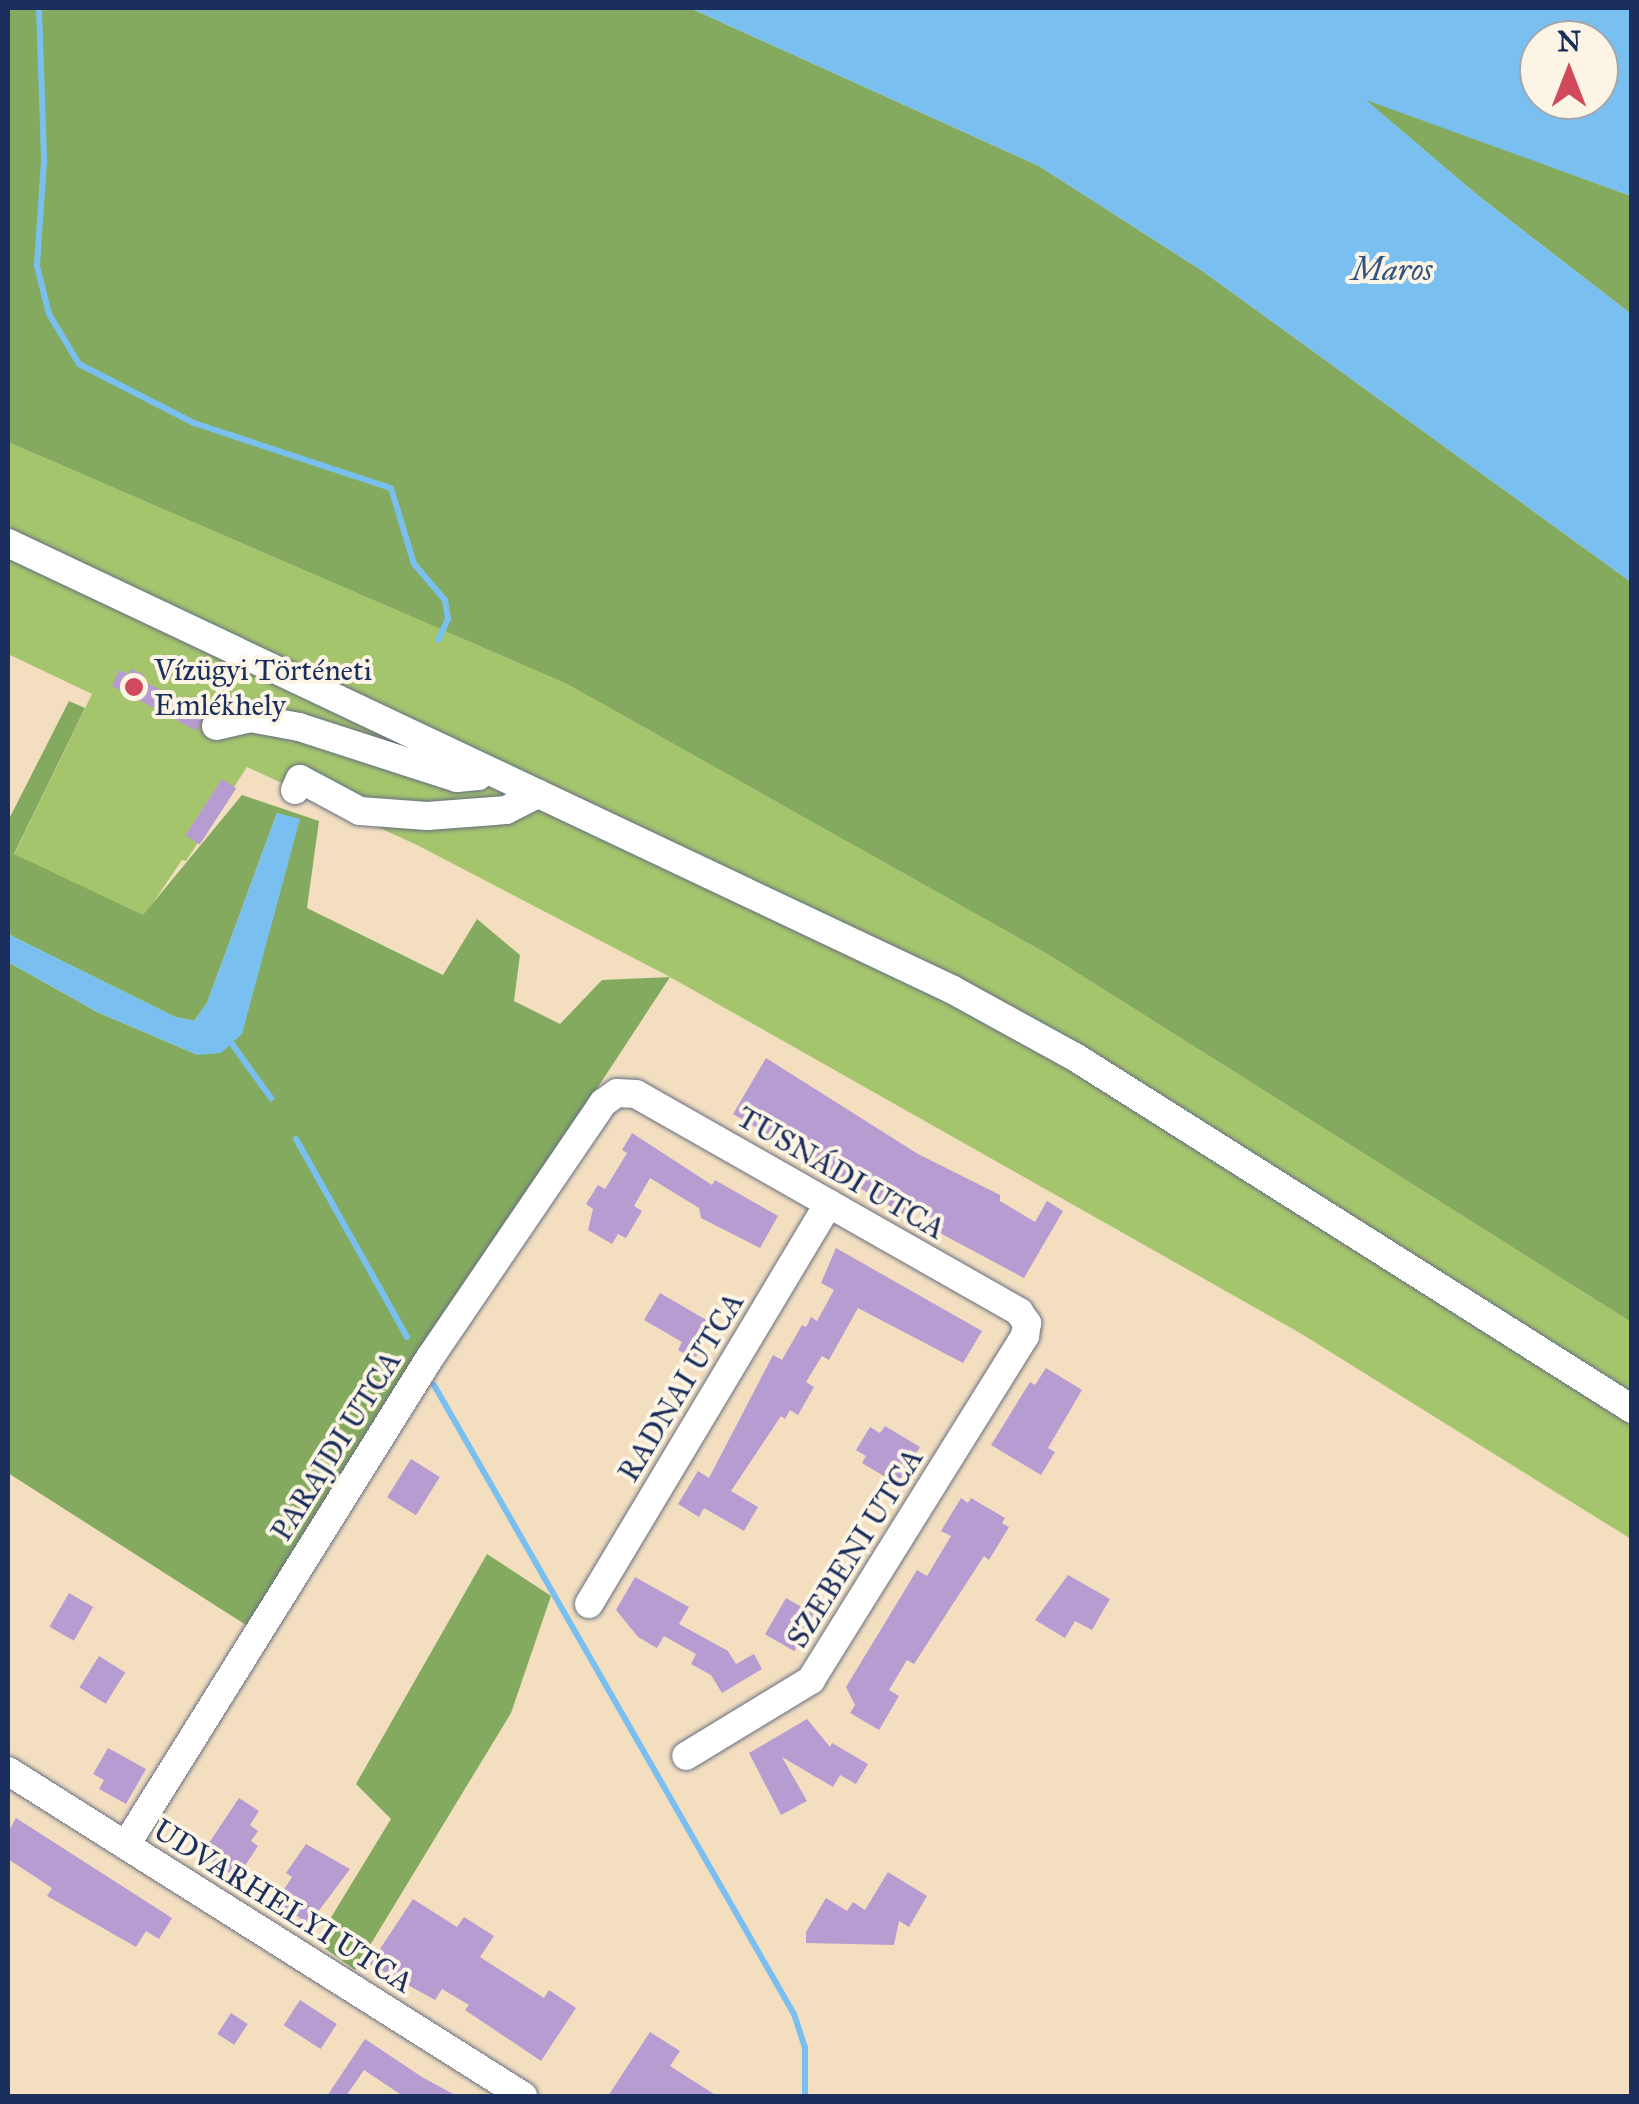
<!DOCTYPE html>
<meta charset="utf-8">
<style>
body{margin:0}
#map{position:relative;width:1639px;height:2104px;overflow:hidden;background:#f3dfc0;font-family:"IM FELL Great Primer",serif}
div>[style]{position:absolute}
.green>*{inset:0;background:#a5c56d}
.forest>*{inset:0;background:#84aa60}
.water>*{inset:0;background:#79c0f0}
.stream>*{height:6px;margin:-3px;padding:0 3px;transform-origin:3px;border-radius:3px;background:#79c0f0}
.building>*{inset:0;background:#b79cd1;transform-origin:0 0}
.roads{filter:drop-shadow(0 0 2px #676d80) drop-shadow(0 0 2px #676d80)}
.minor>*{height:28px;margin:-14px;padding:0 14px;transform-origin:14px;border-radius:14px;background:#fff}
.dots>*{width:28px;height:28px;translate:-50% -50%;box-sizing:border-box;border:5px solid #fcf5e5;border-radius:50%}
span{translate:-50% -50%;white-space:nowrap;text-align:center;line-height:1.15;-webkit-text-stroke:8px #fcf5e5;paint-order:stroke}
.poi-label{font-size:30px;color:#1b2f5e}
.left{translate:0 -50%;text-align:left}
.street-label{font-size:30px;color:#1b2f5e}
.water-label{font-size:32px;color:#325382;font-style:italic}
.frame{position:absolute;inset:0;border:10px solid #1b2f5e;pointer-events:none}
.north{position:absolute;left:1519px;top:20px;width:100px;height:100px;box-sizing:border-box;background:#fcf5e5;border:2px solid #a2a6af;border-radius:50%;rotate:0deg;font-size:28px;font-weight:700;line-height:40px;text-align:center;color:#1b2f5e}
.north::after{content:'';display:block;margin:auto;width:35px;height:45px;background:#d1495b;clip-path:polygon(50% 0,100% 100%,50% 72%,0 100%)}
</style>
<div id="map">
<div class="green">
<div style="clip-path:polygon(8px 442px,567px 684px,1049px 955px,1631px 1322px,1631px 1539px,1300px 1333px,670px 977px,417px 845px,247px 767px,186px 861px,182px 860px,144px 916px,14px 855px,92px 694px,8px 654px)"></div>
</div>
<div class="forest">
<div style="clip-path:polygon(8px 8px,690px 8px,1039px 166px,1201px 270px,1631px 582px,1631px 1322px,1049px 955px,567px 684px,8px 442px)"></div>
<div style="clip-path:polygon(1363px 98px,1631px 196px,1631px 314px,1476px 194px)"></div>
<div style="clip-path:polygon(69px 701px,85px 708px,14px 854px,143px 915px,242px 795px,319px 821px,307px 908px,443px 975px,477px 919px,520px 955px,514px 1001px,560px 1024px,602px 980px,670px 977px,246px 1625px,8px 1473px,8px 962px,97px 1012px,198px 1055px,300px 820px,277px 813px,207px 1003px,194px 1021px,175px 1017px,8px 934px,8px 821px)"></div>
<div style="clip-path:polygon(487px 1554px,551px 1596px,511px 1713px,355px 1970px,316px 1942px,391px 1819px,356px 1784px)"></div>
</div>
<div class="water">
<div style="clip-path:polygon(evenodd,690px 8px,1631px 8px,1631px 196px,1366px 100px,1476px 194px,1631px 314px,1631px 582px,1201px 270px,1039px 166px,690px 8px,1539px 40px,1599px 40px,1599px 100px,1539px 100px,1539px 40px)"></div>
<div style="clip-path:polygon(277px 813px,300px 819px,242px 1034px,221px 1053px,198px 1055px,97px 1012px,8px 962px,8px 934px,175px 1017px,194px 1021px,207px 1003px)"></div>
</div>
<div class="stream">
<div style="left:39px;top:8px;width:152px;rotate:88.1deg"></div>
<div style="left:44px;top:160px;width:106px;rotate:93.8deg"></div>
<div style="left:37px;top:266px;width:49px;rotate:76deg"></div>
<div style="left:49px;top:314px;width:58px;rotate:59deg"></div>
<div style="left:79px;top:364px;width:129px;rotate:27.2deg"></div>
<div style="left:194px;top:423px;width:207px;rotate:18.3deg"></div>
<div style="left:391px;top:488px;width:79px;rotate:73.2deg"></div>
<div style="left:414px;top:564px;width:48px;rotate:49.3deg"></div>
<div style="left:445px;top:600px;width:19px;rotate:81deg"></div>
<div style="left:448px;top:619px;width:23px;rotate:115deg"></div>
<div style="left:232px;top:1044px;width:67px;rotate:54.2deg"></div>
<div style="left:296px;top:1139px;width:227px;rotate:60.7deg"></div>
<div style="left:434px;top:1385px;width:725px;rotate:60.22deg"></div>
<div style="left:794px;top:2014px;width:35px;rotate:72deg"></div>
<div style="left:805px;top:2047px;width:49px;rotate:90deg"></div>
</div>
<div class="building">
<div style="clip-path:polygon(131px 669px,145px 675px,142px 681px,206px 711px,197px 731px,112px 686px,119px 670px,129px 674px)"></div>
<div style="left:222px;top:779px;width:17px;height:67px;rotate:33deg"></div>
<div style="clip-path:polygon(766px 1058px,918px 1154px,1000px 1195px,1000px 1201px,1035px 1222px,1047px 1201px,1063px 1211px,1024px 1278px,938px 1232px,942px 1225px,915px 1209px,910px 1218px,796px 1150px,801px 1141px,775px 1126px,769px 1135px,733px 1114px)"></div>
<div style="clip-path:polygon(632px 1133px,712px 1185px,715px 1180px,778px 1216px,760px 1248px,701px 1218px,699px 1208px,650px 1178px,634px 1206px,642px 1211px,626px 1238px,618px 1234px,612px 1244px,588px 1230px,593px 1209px,586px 1204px,598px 1185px,605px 1189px,627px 1153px,622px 1150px)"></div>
<div style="clip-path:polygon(836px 1248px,982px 1331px,963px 1363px,858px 1308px,829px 1360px,822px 1356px,806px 1382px,814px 1387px,798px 1415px,790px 1410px,785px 1419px,781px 1416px,731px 1491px,758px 1507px,744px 1531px,704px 1508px,699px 1517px,678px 1504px,698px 1471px,709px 1478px,773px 1355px,782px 1360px,802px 1325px,806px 1327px,811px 1317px,817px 1321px,834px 1290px,821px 1283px)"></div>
<div style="clip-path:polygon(660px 1293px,715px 1325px,695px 1359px,678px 1350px,682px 1342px,644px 1320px)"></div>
<div style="clip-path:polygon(1046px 1368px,1082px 1390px,1048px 1448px,1055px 1452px,1041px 1475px,991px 1445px,1030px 1382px,1035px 1385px)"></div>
<div style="clip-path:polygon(885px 1426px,920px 1447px,897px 1484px,862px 1463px,866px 1456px,856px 1450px,870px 1427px,880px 1433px)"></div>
<div style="left:411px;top:1459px;width:34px;height:45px;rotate:32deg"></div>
<div style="clip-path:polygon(961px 1498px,968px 1503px,971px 1498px,1005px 1518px,1002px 1523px,1009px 1527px,989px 1560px,984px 1556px,914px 1664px,907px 1660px,889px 1690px,899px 1696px,879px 1730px,850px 1713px,855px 1705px,846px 1687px,917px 1570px,927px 1576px,951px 1536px,941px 1531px)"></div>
<div style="clip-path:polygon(1068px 1575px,1110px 1599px,1092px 1630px,1075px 1621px,1065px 1638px,1035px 1620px)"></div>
<div style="clip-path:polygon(635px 1577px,689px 1607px,679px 1624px,728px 1651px,736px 1664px,754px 1654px,762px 1669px,722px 1693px,711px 1675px,691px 1664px,696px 1654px,664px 1636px,657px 1648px,638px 1637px,616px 1610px)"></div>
<div style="left:69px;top:1593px;width:28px;height:39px;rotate:30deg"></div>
<div style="left:786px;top:1598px;width:34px;height:42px;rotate:30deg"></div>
<div style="left:99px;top:1656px;width:31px;height:37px;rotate:32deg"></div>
<div style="clip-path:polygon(807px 1719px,830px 1747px,832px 1743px,868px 1764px,856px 1784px,840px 1775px,833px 1787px,782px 1757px,807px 1801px,781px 1815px,749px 1753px)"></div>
<div style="clip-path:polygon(108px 1748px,146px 1769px,126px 1804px,99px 1789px,104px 1780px,93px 1774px)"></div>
<div style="clip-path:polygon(239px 1798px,259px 1811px,250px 1825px,258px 1831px,251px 1841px,258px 1846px,237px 1878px,201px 1855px)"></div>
<div style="clip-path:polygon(16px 1818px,172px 1918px,159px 1939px,146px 1931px,136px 1947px,47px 1896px,52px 1888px,8px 1859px,8px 1832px)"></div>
<div style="clip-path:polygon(306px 1844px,350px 1869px,309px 1924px,276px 1902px,292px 1877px,286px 1873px)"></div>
<div style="clip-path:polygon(888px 1872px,927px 1896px,909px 1927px,899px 1921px,894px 1945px,806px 1943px,806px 1932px,826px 1898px,847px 1911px,853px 1902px,865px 1910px)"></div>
<div style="clip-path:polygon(413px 1899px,457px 1927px,464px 1917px,494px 1936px,480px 1957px,544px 1998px,549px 1990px,576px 2008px,541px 2061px,465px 2010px,469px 2005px,442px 1989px,435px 2000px,370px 1964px)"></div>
<div style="left:300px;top:2000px;width:44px;height:30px;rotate:33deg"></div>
<div style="left:231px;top:2013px;width:20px;height:25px;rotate:33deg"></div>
<div style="clip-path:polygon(650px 2032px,680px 2051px,670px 2066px,717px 2096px,608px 2096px)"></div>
<div style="clip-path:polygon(365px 2039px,422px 2077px,457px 2096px,403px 2096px,364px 2070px,346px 2096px,327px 2096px)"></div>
</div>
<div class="roads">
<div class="minor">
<div style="left:8px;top:543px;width:1045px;rotate:25.31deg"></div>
<div style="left:953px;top:990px;width:139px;rotate:28.8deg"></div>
<div style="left:1075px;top:1057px;width:659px;rotate:32.29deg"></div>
<div style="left:216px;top:726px;width:35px;rotate:-13deg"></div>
<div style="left:250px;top:718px;width:50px;rotate:10.4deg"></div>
<div style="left:299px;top:727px;width:166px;rotate:17.9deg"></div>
<div style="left:457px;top:778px;width:21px;rotate:-5deg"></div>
<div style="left:478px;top:776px;width:9px;rotate:-72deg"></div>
<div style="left:295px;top:790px;width:12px;rotate:-66deg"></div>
<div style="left:300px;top:779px;width:68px;rotate:28.1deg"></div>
<div style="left:360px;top:811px;width:67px;rotate:4.3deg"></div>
<div style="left:427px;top:816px;width:79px;rotate:-4.3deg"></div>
<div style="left:506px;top:810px;width:36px;rotate:-27deg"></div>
<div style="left:589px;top:1604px;width:467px;rotate:-59.1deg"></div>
<div style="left:8px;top:1771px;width:609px;rotate:32.25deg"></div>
<div style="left:126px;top:1845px;width:573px;rotate:-58.06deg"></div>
<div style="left:429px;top:1359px;width:310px;rotate:-55.8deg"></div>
<div style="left:603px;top:1103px;width:17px;rotate:-36deg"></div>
<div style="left:617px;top:1093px;width:19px;rotate:3deg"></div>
<div style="left:636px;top:1094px;width:441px;rotate:29.6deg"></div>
<div style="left:1019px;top:1312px;width:14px;rotate:54deg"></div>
<div style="left:1027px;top:1323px;width:13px;rotate:99deg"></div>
<div style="left:1025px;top:1336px;width:405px;rotate:121.9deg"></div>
<div style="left:811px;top:1680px;width:146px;rotate:148.7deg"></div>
</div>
</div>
<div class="dots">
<div style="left:134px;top:687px;background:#d1495b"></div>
</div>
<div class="poi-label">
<span class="left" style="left:154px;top:687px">Vízügyi Történeti<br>Emlékhely</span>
</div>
<div class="street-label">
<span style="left:841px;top:1173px;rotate:30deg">TUSNÁDI UTCA</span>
<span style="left:681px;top:1387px;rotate:-59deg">RADNAI UTCA</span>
<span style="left:336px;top:1446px;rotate:-58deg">PARAJDI UTCA</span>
<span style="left:855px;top:1548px;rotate:-58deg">SZEBENI UTCA</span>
<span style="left:283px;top:1906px;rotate:32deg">UDVARHELYI UTCA</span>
</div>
<div class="water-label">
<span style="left:1392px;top:270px">Maros</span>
</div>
<div class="frame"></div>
<div class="north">N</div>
</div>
